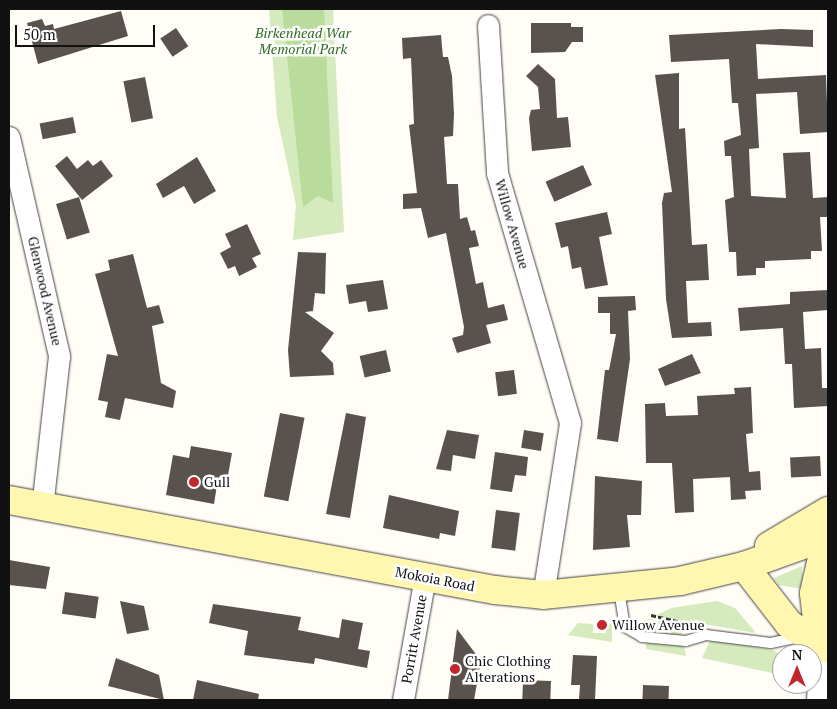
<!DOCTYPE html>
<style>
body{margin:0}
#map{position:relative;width:837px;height:709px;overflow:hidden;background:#fffdf5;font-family:"PT Serif",serif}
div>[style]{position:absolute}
.green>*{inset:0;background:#d5ebbd}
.forest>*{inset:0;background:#b9dc9c}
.building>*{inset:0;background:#5a524d;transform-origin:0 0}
.path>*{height:3px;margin-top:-1.5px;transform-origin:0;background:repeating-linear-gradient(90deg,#333 0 5px,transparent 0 7.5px)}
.roads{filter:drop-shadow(0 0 1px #444) drop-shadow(0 0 1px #444)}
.service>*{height:10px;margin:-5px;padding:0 5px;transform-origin:5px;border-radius:5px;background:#fff}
.minor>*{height:21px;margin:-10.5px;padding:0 10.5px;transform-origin:10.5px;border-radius:10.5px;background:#fff}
.secondary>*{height:28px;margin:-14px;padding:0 14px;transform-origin:14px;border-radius:14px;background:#fff6b0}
.dots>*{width:14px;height:14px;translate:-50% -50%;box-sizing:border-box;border:2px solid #fff;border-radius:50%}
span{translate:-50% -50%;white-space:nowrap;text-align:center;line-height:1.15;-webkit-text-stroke:5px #fff;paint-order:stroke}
.park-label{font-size:14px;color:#2f6b1f;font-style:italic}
.street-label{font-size:14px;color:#111}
.poi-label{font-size:14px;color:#111}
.left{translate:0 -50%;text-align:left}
.frame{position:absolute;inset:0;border:10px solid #111;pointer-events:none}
.north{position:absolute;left:772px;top:644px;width:50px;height:50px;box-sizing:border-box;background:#fff;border:1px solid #a0a0a0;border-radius:50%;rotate:0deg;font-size:14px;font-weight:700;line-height:20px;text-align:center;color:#111}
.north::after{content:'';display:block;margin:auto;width:18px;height:22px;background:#c4262e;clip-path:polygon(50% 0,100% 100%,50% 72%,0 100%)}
.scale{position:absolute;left:15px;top:25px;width:140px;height:22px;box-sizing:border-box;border:2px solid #111;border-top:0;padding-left:6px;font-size:15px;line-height:18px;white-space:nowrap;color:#111;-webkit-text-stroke:4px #fff;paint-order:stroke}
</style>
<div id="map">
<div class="green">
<div style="clip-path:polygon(269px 9px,333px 9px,344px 232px,293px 240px,296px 205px,277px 117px)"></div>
<div style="clip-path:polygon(802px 566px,803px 589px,779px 585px,774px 578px)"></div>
<div style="clip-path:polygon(717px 601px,735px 608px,756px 633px,655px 616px,671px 608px)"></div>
<div style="clip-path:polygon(650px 619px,684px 626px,680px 636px,638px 629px,636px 622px)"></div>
<div style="clip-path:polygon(578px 623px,593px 624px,593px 633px,606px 633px,606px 624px,612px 624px,612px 642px,568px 635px)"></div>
<div style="clip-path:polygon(711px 639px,773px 650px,782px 656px,782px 675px,702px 658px)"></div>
<div style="clip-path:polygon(646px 643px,684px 646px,686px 656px,646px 649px)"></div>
</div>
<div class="forest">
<div style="clip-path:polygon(282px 9px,324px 9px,333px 203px,318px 196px,303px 207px)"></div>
</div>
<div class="building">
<div style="clip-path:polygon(121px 11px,128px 36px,38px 64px,27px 23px,42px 19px,45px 26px,53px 24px,54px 29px)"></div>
<div style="clip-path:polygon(531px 23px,571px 23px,571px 27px,583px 27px,583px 42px,572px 42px,565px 52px,531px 53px)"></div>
<div style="left:176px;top:28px;width:22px;height:19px;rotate:56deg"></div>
<div style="clip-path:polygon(781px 29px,813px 30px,813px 47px,756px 44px,758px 79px,826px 75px,828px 132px,800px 134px,797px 92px,756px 94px,759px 148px,749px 149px,751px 196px,786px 198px,783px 153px,810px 152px,813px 198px,828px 197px,828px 217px,820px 217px,822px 251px,811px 251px,811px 259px,765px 261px,765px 268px,756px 268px,756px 275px,737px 276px,736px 252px,729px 252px,725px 200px,734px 197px,731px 156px,725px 156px,724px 141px,741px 135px,738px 103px,732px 103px,729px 59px,671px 62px,669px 35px)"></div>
<div style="clip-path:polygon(441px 35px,443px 57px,448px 57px,452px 76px,454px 114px,453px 136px,444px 137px,447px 184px,458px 184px,460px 219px,467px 217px,471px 231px,475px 230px,479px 246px,469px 248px,476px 284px,483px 282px,488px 308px,504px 304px,508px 320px,486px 325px,491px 343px,457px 353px,452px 338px,463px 335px,464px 327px,446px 233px,428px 238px,421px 208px,403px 209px,403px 194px,417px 193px,409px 125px,414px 124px,411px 58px,403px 59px,402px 38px)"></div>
<div style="clip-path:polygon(538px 64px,555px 79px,557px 118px,568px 117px,571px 147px,532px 151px,529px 118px,531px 110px,540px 109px,538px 87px,526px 76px)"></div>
<div style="clip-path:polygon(679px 73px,679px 129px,685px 128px,692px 245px,707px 244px,709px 280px,686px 281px,688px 323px,711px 322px,712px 336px,672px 338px,666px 299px,662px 203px,664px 193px,672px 192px,655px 75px)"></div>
<div style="left:145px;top:77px;width:42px;height:22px;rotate:79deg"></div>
<div style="left:73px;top:117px;width:16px;height:34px;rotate:79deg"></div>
<div style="clip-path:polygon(67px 156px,77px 169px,88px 160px,93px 166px,101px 160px,113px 176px,82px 200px,55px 166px)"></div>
<div style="clip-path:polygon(197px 157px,216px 191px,194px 204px,184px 186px,163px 198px,156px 184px)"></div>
<div style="left:583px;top:165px;width:22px;height:41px;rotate:66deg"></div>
<div style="left:79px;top:197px;width:37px;height:24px;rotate:73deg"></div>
<div style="clip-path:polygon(607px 212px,612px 234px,599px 237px,608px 285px,585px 289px,581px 267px,572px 269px,568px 246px,561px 248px,555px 223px)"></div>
<div style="clip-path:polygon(247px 224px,261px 254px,252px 258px,257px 267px,239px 276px,235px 266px,228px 269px,220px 253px,231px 247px,225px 234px)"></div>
<div style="clip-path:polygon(298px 252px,326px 253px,325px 294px,315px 293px,313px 311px,305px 312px,334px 333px,321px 351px,333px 363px,334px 375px,290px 377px,288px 350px)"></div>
<div style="clip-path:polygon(133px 254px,147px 308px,159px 305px,164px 323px,152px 326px,161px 383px,176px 391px,173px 408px,125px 398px,120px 420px,105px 417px,108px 402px,98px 400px,107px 354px,118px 356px,95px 274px,110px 270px,108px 260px)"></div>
<div style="clip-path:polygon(383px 280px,388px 309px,368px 312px,366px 301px,349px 304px,346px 285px)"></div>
<div style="clip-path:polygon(828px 290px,828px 310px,803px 312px,805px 349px,821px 348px,822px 388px,828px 388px,828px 406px,794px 408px,792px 364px,785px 364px,783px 328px,740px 331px,738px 308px,790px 304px,790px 292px)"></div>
<div style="clip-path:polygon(635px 296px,636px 310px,628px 311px,630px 359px,618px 442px,597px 439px,605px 370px,609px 370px,616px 334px,610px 334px,610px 313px,598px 313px,598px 297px)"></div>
<div style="left:386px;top:350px;width:22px;height:27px;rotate:77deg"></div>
<div style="clip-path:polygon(692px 354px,701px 373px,665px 386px,658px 369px)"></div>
<div style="left:514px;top:370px;width:24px;height:19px;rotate:83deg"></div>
<div style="clip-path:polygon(751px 387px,753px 433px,746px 434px,749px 472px,760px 471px,761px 490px,745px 491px,746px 499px,731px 500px,730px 477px,693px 479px,694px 512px,675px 513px,672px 463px,646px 463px,645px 404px,665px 403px,666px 416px,698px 415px,697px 396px,735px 394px,734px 388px)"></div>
<div style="left:280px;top:413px;width:25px;height:85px;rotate:11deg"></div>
<div style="clip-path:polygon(346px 413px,366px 417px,350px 518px,326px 514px)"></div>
<div style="clip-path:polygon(447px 430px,479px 435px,475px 459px,453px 455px,451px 471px,436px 469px)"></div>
<div style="left:524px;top:430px;width:20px;height:18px;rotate:9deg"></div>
<div style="clip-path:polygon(191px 446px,232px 453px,227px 481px,218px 479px,214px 504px,166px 495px,173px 455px,189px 458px)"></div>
<div style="clip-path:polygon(495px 452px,528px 457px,526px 476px,515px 475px,512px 492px,490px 489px)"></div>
<div style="left:820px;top:456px;width:20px;height:30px;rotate:87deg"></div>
<div style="clip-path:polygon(595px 476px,642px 481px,641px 515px,627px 515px,630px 547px,593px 550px)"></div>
<div style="clip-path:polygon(389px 495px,459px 511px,455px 536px,440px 533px,439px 539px,383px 528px)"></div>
<div style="left:496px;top:510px;width:24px;height:38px;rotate:7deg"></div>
<div style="clip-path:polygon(9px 560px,50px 567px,46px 589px,9px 585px)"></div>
<div style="left:65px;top:592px;width:34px;height:22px;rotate:8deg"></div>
<div style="clip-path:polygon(120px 601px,144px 606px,149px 630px,127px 634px)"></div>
<div style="clip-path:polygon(213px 604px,301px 617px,298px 630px,339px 638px,342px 619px,363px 623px,358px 649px,370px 651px,367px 668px,315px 658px,314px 664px,244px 655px,248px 631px,209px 623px)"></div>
<div style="clip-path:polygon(457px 629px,481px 661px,474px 700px,448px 700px)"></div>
<div style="clip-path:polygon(573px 655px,597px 656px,595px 700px,579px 700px,580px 685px,571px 685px)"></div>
<div style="clip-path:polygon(116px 658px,159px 675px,164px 700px,108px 686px)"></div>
<div style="clip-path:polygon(197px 680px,259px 694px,258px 700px,193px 700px)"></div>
<div style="left:523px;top:680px;width:28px;height:20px;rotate:2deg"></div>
<div style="left:643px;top:685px;width:26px;height:15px;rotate:2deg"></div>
</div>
<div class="path">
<div style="left:651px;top:615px;width:39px;rotate:13deg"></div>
</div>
<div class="roads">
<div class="service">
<div style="left:619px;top:590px;width:37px;rotate:81deg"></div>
<div style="left:625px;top:627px;width:20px;rotate:30deg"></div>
<div style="left:642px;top:637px;width:44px;rotate:5.2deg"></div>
<div style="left:686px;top:641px;width:21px;rotate:-17deg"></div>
<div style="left:706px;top:635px;width:65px;rotate:7deg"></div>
<div style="left:771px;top:643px;width:30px;rotate:-12deg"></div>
</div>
<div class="minor">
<div style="left:488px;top:25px;width:148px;rotate:86.5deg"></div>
<div style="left:497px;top:173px;width:260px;rotate:73.7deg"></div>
<div style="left:570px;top:423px;width:174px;rotate:98.9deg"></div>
<div style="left:9px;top:137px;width:225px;rotate:77.1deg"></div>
<div style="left:59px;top:356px;width:152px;rotate:96.4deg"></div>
<div style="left:403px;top:700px;width:125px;rotate:-79.9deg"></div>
<div style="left:817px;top:700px;width:54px;rotate:-86.8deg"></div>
</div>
<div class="secondary">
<div style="left:9px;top:500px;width:494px;rotate:10.5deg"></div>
<div style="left:495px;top:590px;width:48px;rotate:5.9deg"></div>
<div style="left:543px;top:595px;width:138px;rotate:-5.8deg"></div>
<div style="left:680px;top:581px;width:66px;rotate:-13.2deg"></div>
<div style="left:744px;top:566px;width:89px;rotate:-19.7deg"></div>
<div style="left:769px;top:546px;width:69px;rotate:-30.7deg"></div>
<div style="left:744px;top:566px;width:73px;rotate:52.2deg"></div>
<div style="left:789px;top:624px;width:46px;rotate:32.7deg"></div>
<div style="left:820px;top:646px;width:53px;rotate:-96.5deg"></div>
<div style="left:814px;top:593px;width:58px;rotate:-77.2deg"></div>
</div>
</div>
<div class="dots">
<div style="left:194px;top:482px;background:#c4262e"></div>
<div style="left:602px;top:625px;background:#c4262e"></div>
<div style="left:455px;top:669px;background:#c4262e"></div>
</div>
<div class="park-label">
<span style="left:303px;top:41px">Birkenhead War<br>Memorial Park</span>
</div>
<div class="street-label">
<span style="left:512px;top:224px;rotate:74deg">Willow Avenue</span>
<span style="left:45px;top:291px;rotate:77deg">Glenwood Avenue</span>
<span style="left:435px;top:579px;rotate:11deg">Mokoia Road</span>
<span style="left:414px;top:639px;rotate:-80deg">Porritt Avenue</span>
</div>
<div class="poi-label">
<span class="left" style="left:204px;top:482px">Gull</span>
<span class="left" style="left:612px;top:625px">Willow Avenue</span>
<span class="left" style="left:465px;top:669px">Chic Clothing<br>Alterations</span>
</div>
<div class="frame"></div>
<div class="north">N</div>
<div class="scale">50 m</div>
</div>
